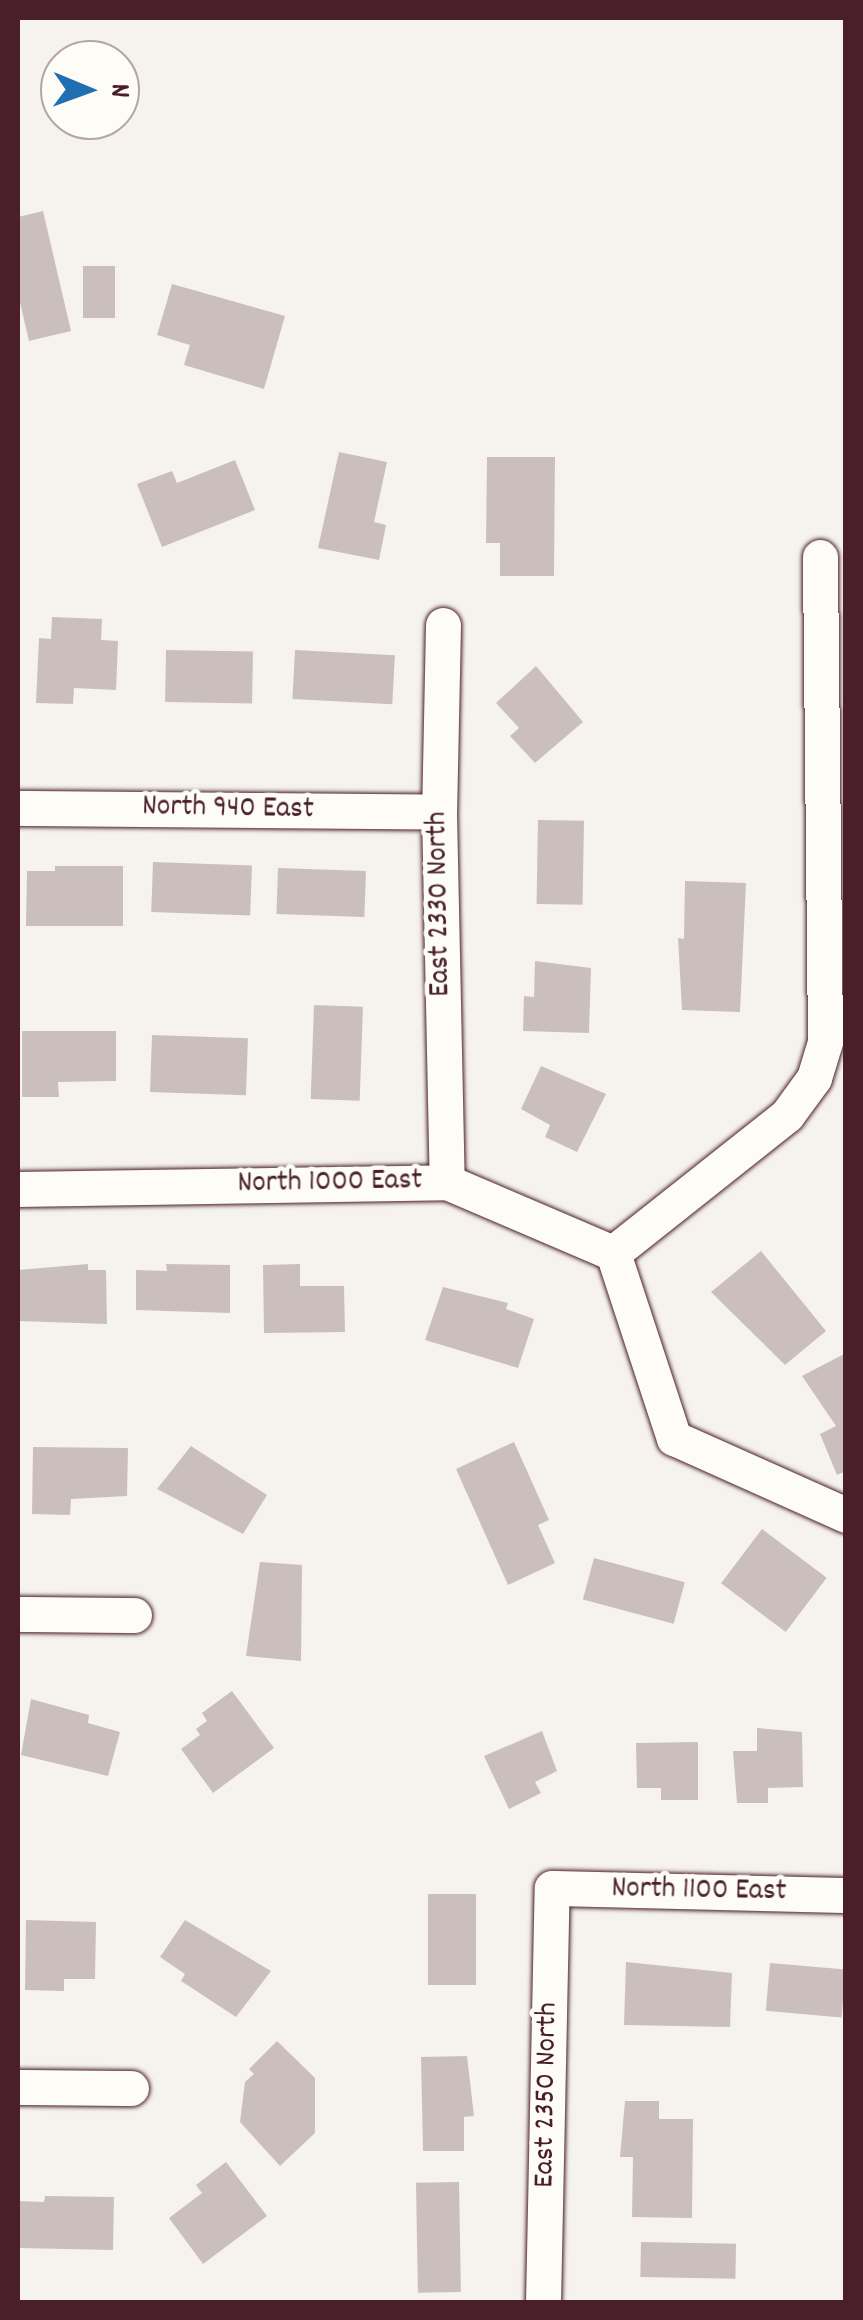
<!DOCTYPE html>
<style>
body{margin:0}
#map{position:relative;width:863px;height:2320px;overflow:hidden;background:#f6f3ef;font-family:Dekko,sans-serif}
div>[style]{position:absolute}
.building>*{inset:0;background:#cbbfbe;transform-origin:0 0}
.roads{filter:drop-shadow(0 0 2px #4a1f2b) drop-shadow(0 0 2px #4a1f2b)}
.minor>*{height:35px;margin:-17.5px;padding:0 17.5px;transform-origin:17.5px;border-radius:17.5px;background:#fdfcf7}
span{translate:-50% -50%;white-space:nowrap;text-align:center;line-height:1.15;-webkit-text-stroke:9px #fdfcf7;paint-order:stroke}
.street-label{font-size:30px;color:#4a1f2b}
.frame{position:absolute;inset:0;border:20px solid #4a1f2b;pointer-events:none}
.north{position:absolute;left:40px;top:40px;width:100px;height:100px;box-sizing:border-box;background:#fdfcf7;border:2px solid #b5a4a5;border-radius:50%;rotate:91deg;font-size:28px;font-weight:700;line-height:40px;text-align:center;color:#4a1f2b}
.north::after{content:'';display:block;margin:auto;width:35px;height:45px;background:#1f6fb2;clip-path:polygon(50% 0,100% 100%,50% 72%,0 100%)}
</style>
<div id="map">
<div class="building">
<div style="clip-path:polygon(43px 211px,71px 331px,29px 341px,18px 294px,18px 217px)"></div>
<div style="left:83px;top:266px;width:32px;height:52px"></div>
<div style="clip-path:polygon(172px 284px,285px 316px,264px 389px,184px 365px,190px 345px,157px 335px)"></div>
<div style="clip-path:polygon(339px 452px,387px 462px,374px 522px,386px 525px,379px 560px,318px 548px)"></div>
<div style="clip-path:polygon(487px 457px,555px 457px,554px 576px,500px 576px,500px 543px,486px 543px)"></div>
<div style="clip-path:polygon(235px 460px,255px 510px,162px 547px,137px 484px,172px 471px,177px 483px)"></div>
<div style="clip-path:polygon(52px 617px,102px 619px,101px 640px,118px 641px,116px 690px,74px 688px,73px 704px,36px 703px,39px 638px,51px 639px)"></div>
<div style="left:166px;top:650px;width:87px;height:52px;rotate:1deg"></div>
<div style="left:295px;top:650px;width:100px;height:49px;rotate:3deg"></div>
<div style="clip-path:polygon(536px 666px,583px 722px,535px 763px,510px 736px,519px 728px,496px 703px)"></div>
<div style="left:538px;top:820px;width:46px;height:84px;rotate:1deg"></div>
<div style="left:153px;top:862px;width:99px;height:50px;rotate:2deg"></div>
<div style="clip-path:polygon(55px 866px,123px 866px,123px 926px,26px 926px,27px 871px,55px 871px)"></div>
<div style="left:278px;top:868px;width:88px;height:46px;rotate:2deg"></div>
<div style="clip-path:polygon(685px 881px,746px 883px,740px 1012px,682px 1010px,678px 938px,684px 939px)"></div>
<div style="clip-path:polygon(535px 961px,591px 968px,589px 1033px,523px 1031px,524px 996px,534px 997px)"></div>
<div style="left:314px;top:1005px;width:49px;height:94px;rotate:2deg"></div>
<div style="clip-path:polygon(22px 1031px,116px 1031px,116px 1081px,58px 1082px,59px 1097px,22px 1097px)"></div>
<div style="left:152px;top:1035px;width:96px;height:57px;rotate:2deg"></div>
<div style="clip-path:polygon(541px 1066px,606px 1094px,577px 1152px,545px 1137px,550px 1125px,521px 1109px)"></div>
<div style="clip-path:polygon(761px 1251px,826px 1331px,785px 1365px,711px 1292px)"></div>
<div style="clip-path:polygon(88px 1264px,88px 1270px,106px 1270px,107px 1324px,18px 1321px,18px 1270px)"></div>
<div style="clip-path:polygon(166px 1264px,230px 1265px,230px 1313px,136px 1310px,136px 1270px,167px 1271px)"></div>
<div style="clip-path:polygon(300px 1264px,300px 1286px,344px 1286px,345px 1332px,264px 1333px,263px 1265px)"></div>
<div style="clip-path:polygon(443px 1287px,508px 1303px,506px 1309px,534px 1319px,518px 1368px,425px 1340px)"></div>
<div style="clip-path:polygon(846px 1353px,846px 1471px,837px 1475px,820px 1434px,836px 1426px,802px 1376px)"></div>
<div style="clip-path:polygon(514px 1442px,549px 1520px,538px 1525px,555px 1563px,508px 1585px,456px 1469px)"></div>
<div style="clip-path:polygon(191px 1446px,267px 1495px,243px 1534px,157px 1489px)"></div>
<div style="clip-path:polygon(33px 1447px,128px 1448px,127px 1496px,71px 1499px,70px 1515px,32px 1514px)"></div>
<div style="left:762px;top:1529px;width:81px;height:68px;rotate:37deg"></div>
<div style="left:594px;top:1558px;width:94px;height:43px;rotate:15deg"></div>
<div style="clip-path:polygon(260px 1562px,302px 1565px,301px 1661px,246px 1656px)"></div>
<div style="clip-path:polygon(232px 1691px,274px 1748px,213px 1793px,181px 1749px,200px 1735px,196px 1729px,207px 1721px,202px 1713px)"></div>
<div style="clip-path:polygon(31px 1699px,89px 1715px,88px 1723px,120px 1732px,108px 1776px,21px 1755px)"></div>
<div style="clip-path:polygon(757px 1728px,802px 1732px,803px 1787px,768px 1788px,768px 1803px,737px 1803px,733px 1751px,757px 1751px)"></div>
<div style="clip-path:polygon(542px 1731px,557px 1771px,535px 1782px,541px 1793px,509px 1809px,484px 1756px)"></div>
<div style="clip-path:polygon(698px 1742px,698px 1800px,661px 1800px,661px 1788px,637px 1788px,636px 1743px)"></div>
<div style="left:428px;top:1894px;width:48px;height:91px"></div>
<div style="clip-path:polygon(26px 1920px,96px 1922px,95px 1979px,64px 1979px,64px 1991px,25px 1990px)"></div>
<div style="clip-path:polygon(185px 1920px,271px 1971px,236px 2017px,181px 1981px,185px 1974px,160px 1957px)"></div>
<div style="clip-path:polygon(626px 1962px,732px 1973px,730px 2027px,624px 2025px)"></div>
<div style="left:770px;top:1963px;width:76px;height:48px;rotate:5deg"></div>
<div style="clip-path:polygon(277px 2041px,315px 2078px,315px 2133px,280px 2166px,240px 2122px,245px 2082px,254px 2074px,249px 2069px)"></div>
<div style="clip-path:polygon(467px 2056px,474px 2116px,464px 2117px,464px 2151px,423px 2151px,421px 2057px)"></div>
<div style="clip-path:polygon(625px 2101px,659px 2101px,659px 2119px,693px 2119px,692px 2218px,632px 2217px,633px 2157px,620px 2157px)"></div>
<div style="clip-path:polygon(226px 2162px,267px 2216px,203px 2264px,169px 2218px,202px 2193px,196px 2185px)"></div>
<div style="left:459px;top:2182px;width:110px;height:43px;rotate:89deg"></div>
<div style="clip-path:polygon(45px 2196px,114px 2197px,113px 2250px,18px 2248px,18px 2201px,44px 2202px)"></div>
<div style="left:641px;top:2242px;width:95px;height:35px;rotate:1deg"></div>
</div>
<div class="roads">
<div class="minor">
<div style="left:443px;top:625px;width:187px;rotate:91.2deg"></div>
<div style="left:439px;top:812px;width:370px;rotate:88.8deg"></div>
<div style="left:18px;top:808px;width:421px;rotate:0.5deg"></div>
<div style="left:18px;top:1189px;width:429px;rotate:-0.9deg"></div>
<div style="left:447px;top:1182px;width:181px;rotate:23.2deg"></div>
<div style="left:613px;top:1253px;width:195px;rotate:71.8deg"></div>
<div style="left:674px;top:1438px;width:188px;rotate:24.1deg"></div>
<div style="left:613px;top:1253px;width:222px;rotate:-38.4deg"></div>
<div style="left:787px;top:1115px;width:46px;rotate:-53.9deg"></div>
<div style="left:814px;top:1078px;width:39px;rotate:-73deg"></div>
<div style="left:825px;top:1041px;width:484px;rotate:-90.6deg"></div>
<div style="left:18px;top:1614px;width:116px;rotate:0.5deg"></div>
<div style="left:18px;top:2087px;width:113px;rotate:0.5deg"></div>
<div style="left:543px;top:2302px;width:414px;rotate:-88.8deg"></div>
<div style="left:552px;top:1888px;width:294px;rotate:1.4deg"></div>
</div>
</div>
<div class="street-label">
<span style="left:228px;top:810px;rotate:1deg">North 940 East</span>
<span style="left:441px;top:904px;rotate:-91deg">East 2330 North</span>
<span style="left:330px;top:1184px;rotate:-1deg">North 1000 East</span>
<span style="left:699px;top:1892px;rotate:1deg">North 1100 East</span>
<span style="left:548px;top:2095px;rotate:-89deg">East 2350 North</span>
</div>
<div class="frame"></div>
<div class="north">N</div>
</div>
